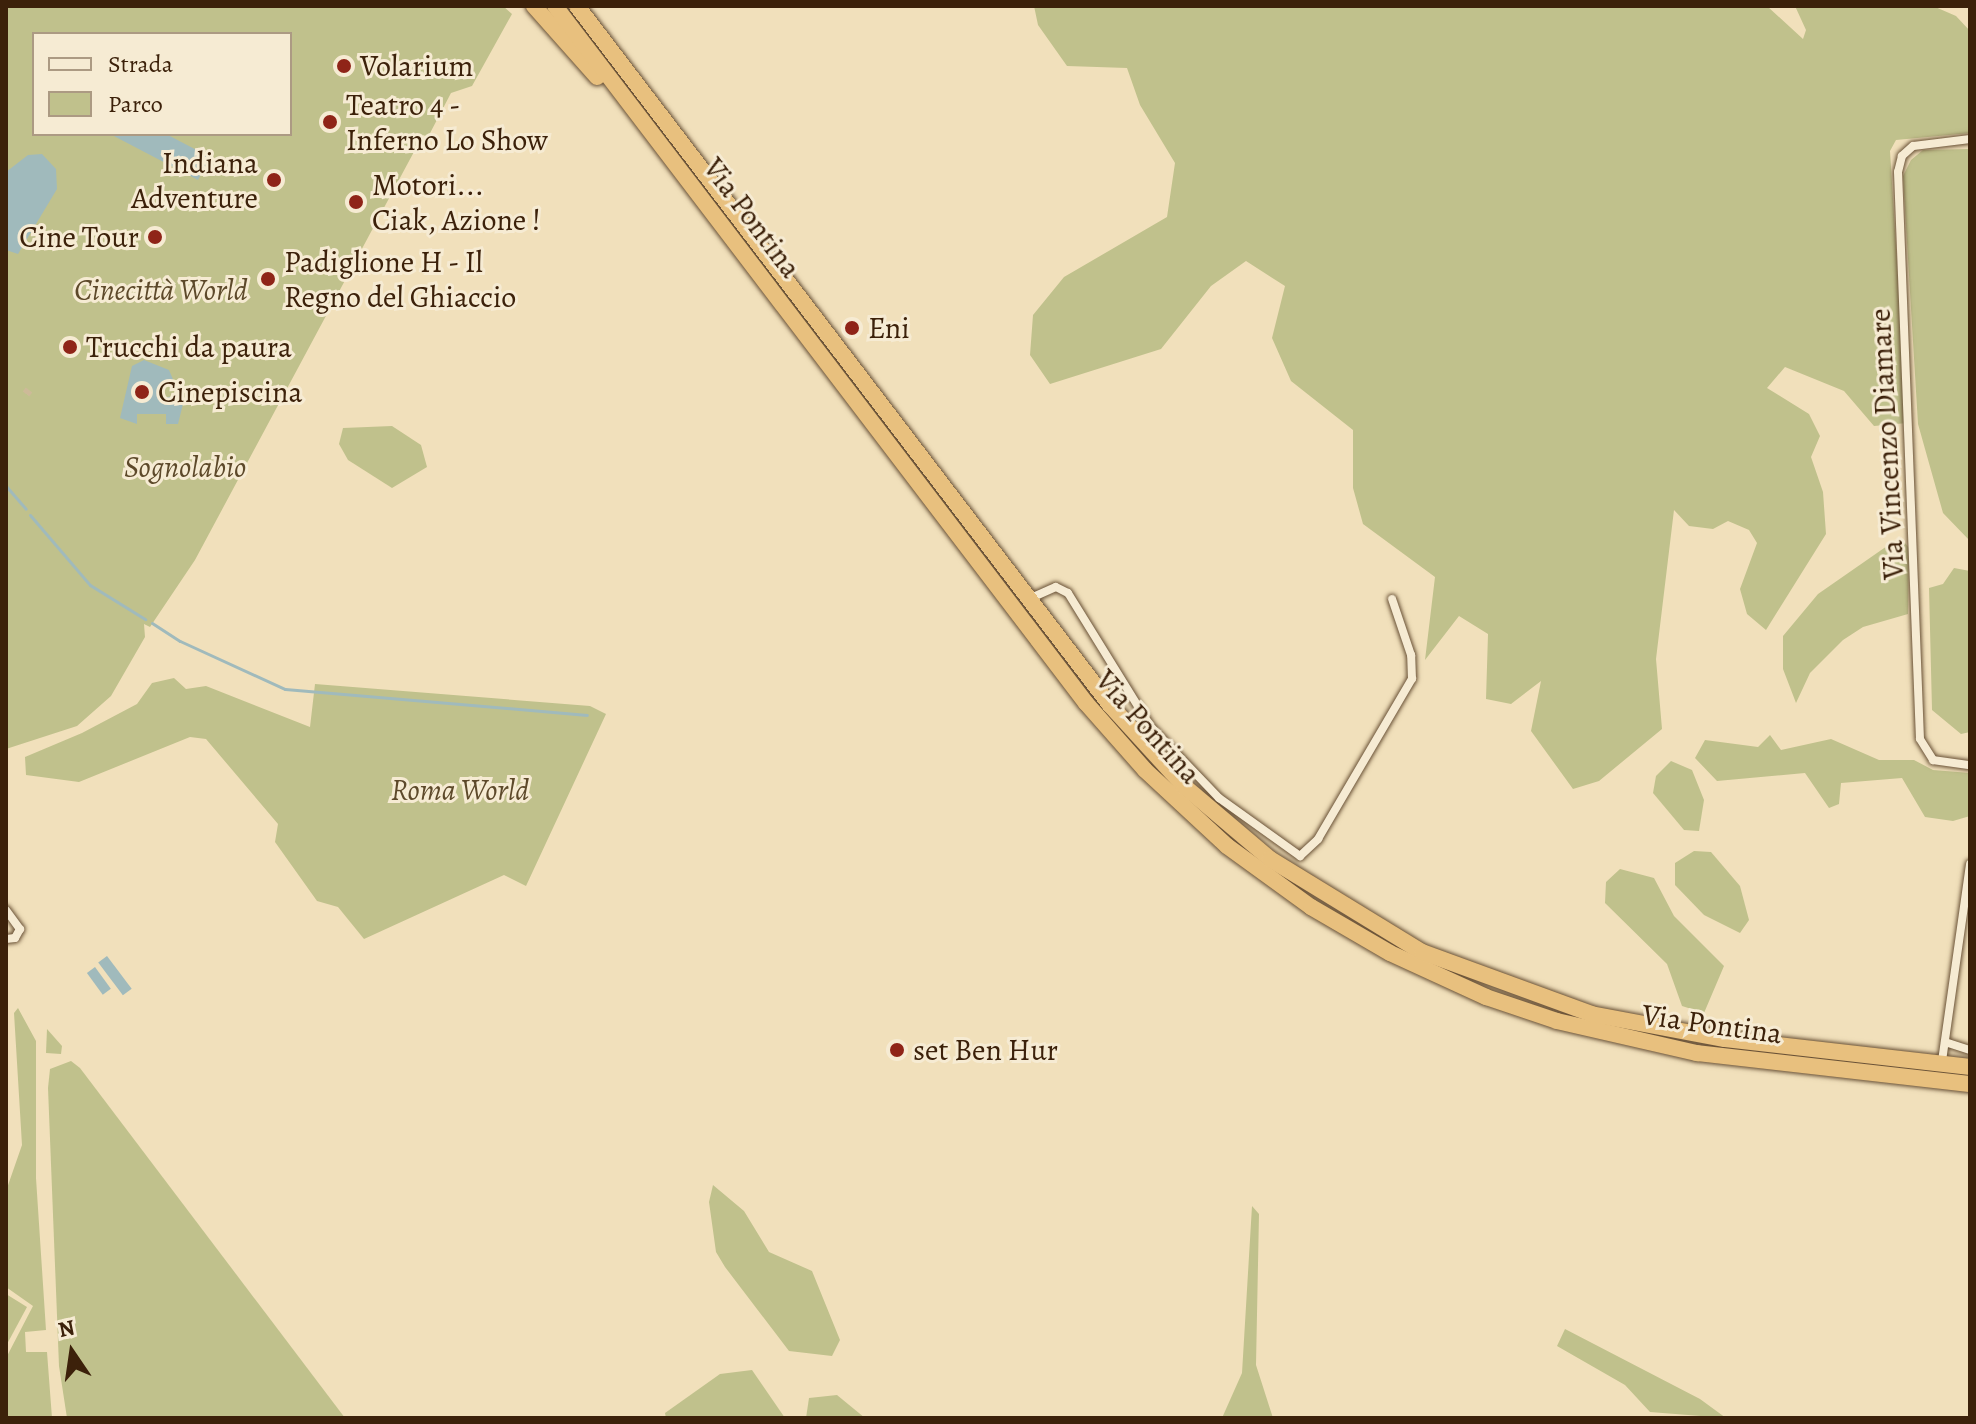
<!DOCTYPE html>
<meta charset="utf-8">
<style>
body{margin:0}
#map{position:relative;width:1976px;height:1424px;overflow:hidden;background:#f1e0bb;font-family:Alegreya,serif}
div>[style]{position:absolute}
.green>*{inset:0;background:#c0c18c}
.water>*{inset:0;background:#a0babc;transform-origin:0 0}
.stream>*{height:3px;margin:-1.5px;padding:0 1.5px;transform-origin:1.5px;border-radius:1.5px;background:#a0babc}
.street-tunnel>*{height:8px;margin-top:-4px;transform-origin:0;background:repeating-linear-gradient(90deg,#cdba98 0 8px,transparent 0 12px)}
.roads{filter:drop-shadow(0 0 2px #695136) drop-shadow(0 0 2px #695136)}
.street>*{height:8px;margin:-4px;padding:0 4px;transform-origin:4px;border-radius:4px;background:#f6ebd3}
.highway>*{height:16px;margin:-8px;padding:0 8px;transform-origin:8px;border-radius:8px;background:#e8c07e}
.dots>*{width:22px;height:22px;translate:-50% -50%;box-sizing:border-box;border:4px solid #f6ebd3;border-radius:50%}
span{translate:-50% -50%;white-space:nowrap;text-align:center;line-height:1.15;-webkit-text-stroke:6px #f6ebd3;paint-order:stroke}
.poi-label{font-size:30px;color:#3c210a}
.left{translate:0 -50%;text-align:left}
.right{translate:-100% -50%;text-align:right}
.street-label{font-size:30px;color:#3c210a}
.park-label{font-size:30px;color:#5d492a;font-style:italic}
.frame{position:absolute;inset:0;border:8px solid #3c210a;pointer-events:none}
.legend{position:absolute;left:32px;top:32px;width:260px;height:104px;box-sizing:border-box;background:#f6ebd3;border:2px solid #ac9a83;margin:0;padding:10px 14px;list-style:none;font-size:24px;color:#3c210a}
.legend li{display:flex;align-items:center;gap:16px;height:40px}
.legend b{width:40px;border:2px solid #ac9a83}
.north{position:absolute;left:32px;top:1312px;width:80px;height:80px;-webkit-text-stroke:6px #f6ebd3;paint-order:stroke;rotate:347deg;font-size:22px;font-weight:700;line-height:32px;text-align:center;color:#3c210a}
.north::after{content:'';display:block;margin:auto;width:28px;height:36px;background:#3c210a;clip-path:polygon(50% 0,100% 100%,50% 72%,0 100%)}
</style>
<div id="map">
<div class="green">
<div style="clip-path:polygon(evenodd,6px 6px,503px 6px,512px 14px,472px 86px,451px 93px,428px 137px,423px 135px,195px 560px,150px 627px,144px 624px,145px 637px,111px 696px,77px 726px,6px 749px,6px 6px,34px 34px,290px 34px,290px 134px,34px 134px,34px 34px)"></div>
<div style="clip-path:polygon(1034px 6px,1767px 6px,1803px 39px,1806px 30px,1795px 6px,1933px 6px,1956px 16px,1970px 31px,1970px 133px,1896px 140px,1890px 151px,1907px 423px,1874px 426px,1844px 391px,1785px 367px,1767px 388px,1809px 414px,1820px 436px,1811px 457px,1823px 492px,1826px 534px,1766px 630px,1747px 614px,1740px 589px,1757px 543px,1749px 530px,1728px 521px,1713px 529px,1689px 526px,1674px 510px,1656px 659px,1662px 729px,1599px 781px,1573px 789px,1531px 731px,1541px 681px,1511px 704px,1486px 699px,1488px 634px,1459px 616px,1425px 660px,1435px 577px,1363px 524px,1353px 488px,1353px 430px,1291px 381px,1272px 338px,1285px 286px,1246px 261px,1211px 286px,1161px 349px,1050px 384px,1030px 355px,1033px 315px,1064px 277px,1167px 217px,1175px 163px,1140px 105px,1127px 68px,1067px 66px,1038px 25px)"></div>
<div style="clip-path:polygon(1970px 149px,1969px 422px,1970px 541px,1943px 513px,1918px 424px,1903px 176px,1911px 160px,1923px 150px)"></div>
<div style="clip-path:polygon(392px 426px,421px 445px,427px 467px,392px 488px,348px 460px,339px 444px,343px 428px)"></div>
<div style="clip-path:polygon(1900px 537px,1909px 548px,1908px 614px,1863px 627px,1843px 640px,1810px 673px,1796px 703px,1783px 669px,1783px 636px,1818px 594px)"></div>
<div style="clip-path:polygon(1954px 568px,1970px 571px,1970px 732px,1961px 734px,1932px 710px,1929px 588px,1943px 584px)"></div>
<div style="clip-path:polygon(174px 678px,186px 689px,206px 686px,310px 727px,315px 684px,590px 706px,606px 714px,526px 886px,504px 875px,364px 939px,338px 907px,317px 901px,275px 842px,278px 824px,206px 739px,190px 737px,79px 782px,26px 775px,25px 757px,82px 733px,137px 704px,152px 683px)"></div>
<div style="clip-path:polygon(1770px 735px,1781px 750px,1831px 739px,1879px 760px,1914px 760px,1933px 770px,1970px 773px,1970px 816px,1953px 821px,1925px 817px,1902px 778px,1841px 783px,1839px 804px,1829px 808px,1805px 773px,1717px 781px,1695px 758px,1705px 740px,1758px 747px)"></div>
<div style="clip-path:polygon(1671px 761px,1692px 770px,1704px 800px,1699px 831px,1684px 830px,1653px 793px,1656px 776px)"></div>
<div style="clip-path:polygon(1694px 851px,1711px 852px,1740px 886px,1749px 920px,1740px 933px,1704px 915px,1675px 885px,1675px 863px)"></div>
<div style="clip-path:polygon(1620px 869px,1654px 878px,1674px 916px,1724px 966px,1704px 1013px,1682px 1006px,1667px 964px,1605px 903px,1606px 882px)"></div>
<div style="clip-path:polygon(18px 1008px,36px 1041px,36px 1178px,46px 1330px,25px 1332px,26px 1352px,47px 1352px,52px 1418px,6px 1418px,6px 1358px,33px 1306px,6px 1287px,6px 1191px,22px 1145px,14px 1013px)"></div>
<div style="clip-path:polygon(47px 1029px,62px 1046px,61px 1054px,46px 1053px)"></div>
<div style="clip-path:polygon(71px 1061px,80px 1068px,345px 1418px,67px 1418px,59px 1366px,48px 1088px,50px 1069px)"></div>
<div style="clip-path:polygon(713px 1185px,744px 1211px,769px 1252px,812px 1271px,840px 1340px,832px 1356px,789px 1351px,725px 1267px,716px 1252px,709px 1202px)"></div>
<div style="clip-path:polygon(1252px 1206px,1259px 1214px,1256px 1365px,1273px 1418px,1222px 1418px,1242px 1373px)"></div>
<div style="clip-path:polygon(6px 1294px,27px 1307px,6px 1346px)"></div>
<div style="clip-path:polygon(1565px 1329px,1700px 1399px,1726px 1418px,1650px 1412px,1625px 1385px,1557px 1346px)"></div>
<div style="clip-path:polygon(752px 1370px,785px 1418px,666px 1418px,665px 1413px,720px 1374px)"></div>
<div style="clip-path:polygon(837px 1395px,865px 1418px,806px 1418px,809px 1398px)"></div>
</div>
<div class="water">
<div style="clip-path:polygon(110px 134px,166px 134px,210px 157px,198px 180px)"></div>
<div style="clip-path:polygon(42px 154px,56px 169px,57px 189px,18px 254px,6px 250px,6px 172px,28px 155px)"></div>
<div style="clip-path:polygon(144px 360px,169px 370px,175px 384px,169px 381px,158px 393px,161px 398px,174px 396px,176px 388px,183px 404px,178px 424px,166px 424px,166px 414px,137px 414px,137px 424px,120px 418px,132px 366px)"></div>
<div style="left:107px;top:956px;width:41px;height:11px;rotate:53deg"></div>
<div style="left:95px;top:967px;width:27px;height:10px;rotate:54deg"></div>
</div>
<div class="stream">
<div style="left:6px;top:486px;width:30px;rotate:49deg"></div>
<div style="left:30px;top:515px;width:92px;rotate:49.4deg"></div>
<div style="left:90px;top:585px;width:65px;rotate:31.7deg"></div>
<div style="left:152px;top:623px;width:33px;rotate:33deg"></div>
<div style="left:180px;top:641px;width:115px;rotate:24.6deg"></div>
<div style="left:285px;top:689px;width:303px;rotate:4.9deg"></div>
</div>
<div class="street-tunnel">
<div style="left:26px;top:394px;width:5px;rotate:-53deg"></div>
</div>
<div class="roads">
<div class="street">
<div style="left:1970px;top:139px;width:57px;rotate:173deg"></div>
<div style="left:1913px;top:146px;width:15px;rotate:138deg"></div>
<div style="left:1902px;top:156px;width:16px;rotate:104deg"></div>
<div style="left:1898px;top:172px;width:567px;rotate:87.78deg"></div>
<div style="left:1920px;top:739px;width:25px;rotate:58deg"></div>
<div style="left:1933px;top:760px;width:37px;rotate:8deg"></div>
<div style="left:1031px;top:598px;width:27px;rotate:-24deg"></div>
<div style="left:1056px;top:587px;width:13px;rotate:27deg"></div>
<div style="left:1068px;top:593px;width:156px;rotate:58.3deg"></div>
<div style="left:1150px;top:726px;width:100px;rotate:46.2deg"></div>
<div style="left:1219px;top:798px;width:100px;rotate:35.6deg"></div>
<div style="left:1300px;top:856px;width:25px;rotate:-43deg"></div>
<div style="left:1318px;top:839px;width:186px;rotate:-59.6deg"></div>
<div style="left:1412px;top:679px;width:24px;rotate:-92deg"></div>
<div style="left:1411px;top:655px;width:59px;rotate:-108.7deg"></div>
<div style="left:6px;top:910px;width:24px;rotate:54deg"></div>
<div style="left:20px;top:929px;width:10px;rotate:119deg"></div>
<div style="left:15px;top:938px;width:9px;rotate:174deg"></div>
<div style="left:1945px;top:1042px;width:26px;rotate:18deg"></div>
<div style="left:1942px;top:1061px;width:199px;rotate:-81.9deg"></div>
</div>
<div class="highway">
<div style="left:534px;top:6px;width:95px;rotate:48.4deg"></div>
<div style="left:555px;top:6px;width:876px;rotate:52.7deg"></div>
<div style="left:1086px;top:703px;width:89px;rotate:48.6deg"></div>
<div style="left:1145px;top:770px;width:112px;rotate:42.8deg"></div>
<div style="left:1227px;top:846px;width:104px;rotate:36deg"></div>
<div style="left:1311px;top:907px;width:91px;rotate:30.2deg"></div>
<div style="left:1390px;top:953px;width:106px;rotate:24.6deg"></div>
<div style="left:1486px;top:997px;width:75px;rotate:18.7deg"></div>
<div style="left:1557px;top:1021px;width:144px;rotate:12.9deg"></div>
<div style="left:1697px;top:1053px;width:275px;rotate:6.5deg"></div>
<div style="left:577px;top:6px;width:879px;rotate:52.67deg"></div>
<div style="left:1110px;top:705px;width:110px;rotate:47.6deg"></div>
<div style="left:1184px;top:786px;width:113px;rotate:40.3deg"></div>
<div style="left:1270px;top:859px;width:178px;rotate:31.5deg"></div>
<div style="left:1422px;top:952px;width:180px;rotate:20.1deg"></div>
<div style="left:1591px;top:1014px;width:136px;rotate:10.6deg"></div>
<div style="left:1725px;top:1039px;width:247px;rotate:6.5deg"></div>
</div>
</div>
<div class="dots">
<div style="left:344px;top:66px;background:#8f2418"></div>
<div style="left:330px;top:122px;background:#8f2418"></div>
<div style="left:274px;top:180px;background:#8f2418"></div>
<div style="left:356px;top:202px;background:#8f2418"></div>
<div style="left:155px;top:237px;background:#8f2418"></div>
<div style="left:268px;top:279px;background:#8f2418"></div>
<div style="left:852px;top:328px;background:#8f2418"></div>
<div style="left:70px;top:347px;background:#8f2418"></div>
<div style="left:142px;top:392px;background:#8f2418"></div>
<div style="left:897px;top:1050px;background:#8f2418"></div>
</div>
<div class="poi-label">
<span class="left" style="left:360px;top:66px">Volarium</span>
<span class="left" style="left:346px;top:122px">Teatro 4 -<br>Inferno Lo Show</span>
<span class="right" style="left:258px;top:180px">Indiana<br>Adventure</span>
<span class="left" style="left:372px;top:202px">Motori...<br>Ciak, Azione !</span>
<span class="right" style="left:139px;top:237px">Cine Tour</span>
<span class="left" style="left:284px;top:279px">Padiglione H - Il<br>Regno del Ghiaccio</span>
<span class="left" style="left:868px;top:328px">Eni</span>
<span class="left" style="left:86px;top:347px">Trucchi da paura</span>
<span class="left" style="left:158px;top:392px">Cinepiscina</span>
<span class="left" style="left:913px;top:1050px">set Ben Hur</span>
</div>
<div class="street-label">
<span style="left:752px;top:218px;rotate:53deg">Via Pontina</span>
<span style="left:1887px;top:444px;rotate:-93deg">Via Vincenzo Diamare</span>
<span style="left:1148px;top:727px;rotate:48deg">Via Pontina</span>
<span style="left:1712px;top:1024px;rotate:8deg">Via Pontina</span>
</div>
<div class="park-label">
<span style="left:161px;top:290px">Cinecittà World</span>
<span style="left:185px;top:467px">Sognolabio</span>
<span style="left:460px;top:790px">Roma World</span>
</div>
<div class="frame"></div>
<ul class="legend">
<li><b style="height:10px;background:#f6ebd3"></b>Strada</li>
<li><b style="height:22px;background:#c0c18c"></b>Parco</li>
</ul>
<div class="north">N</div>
</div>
